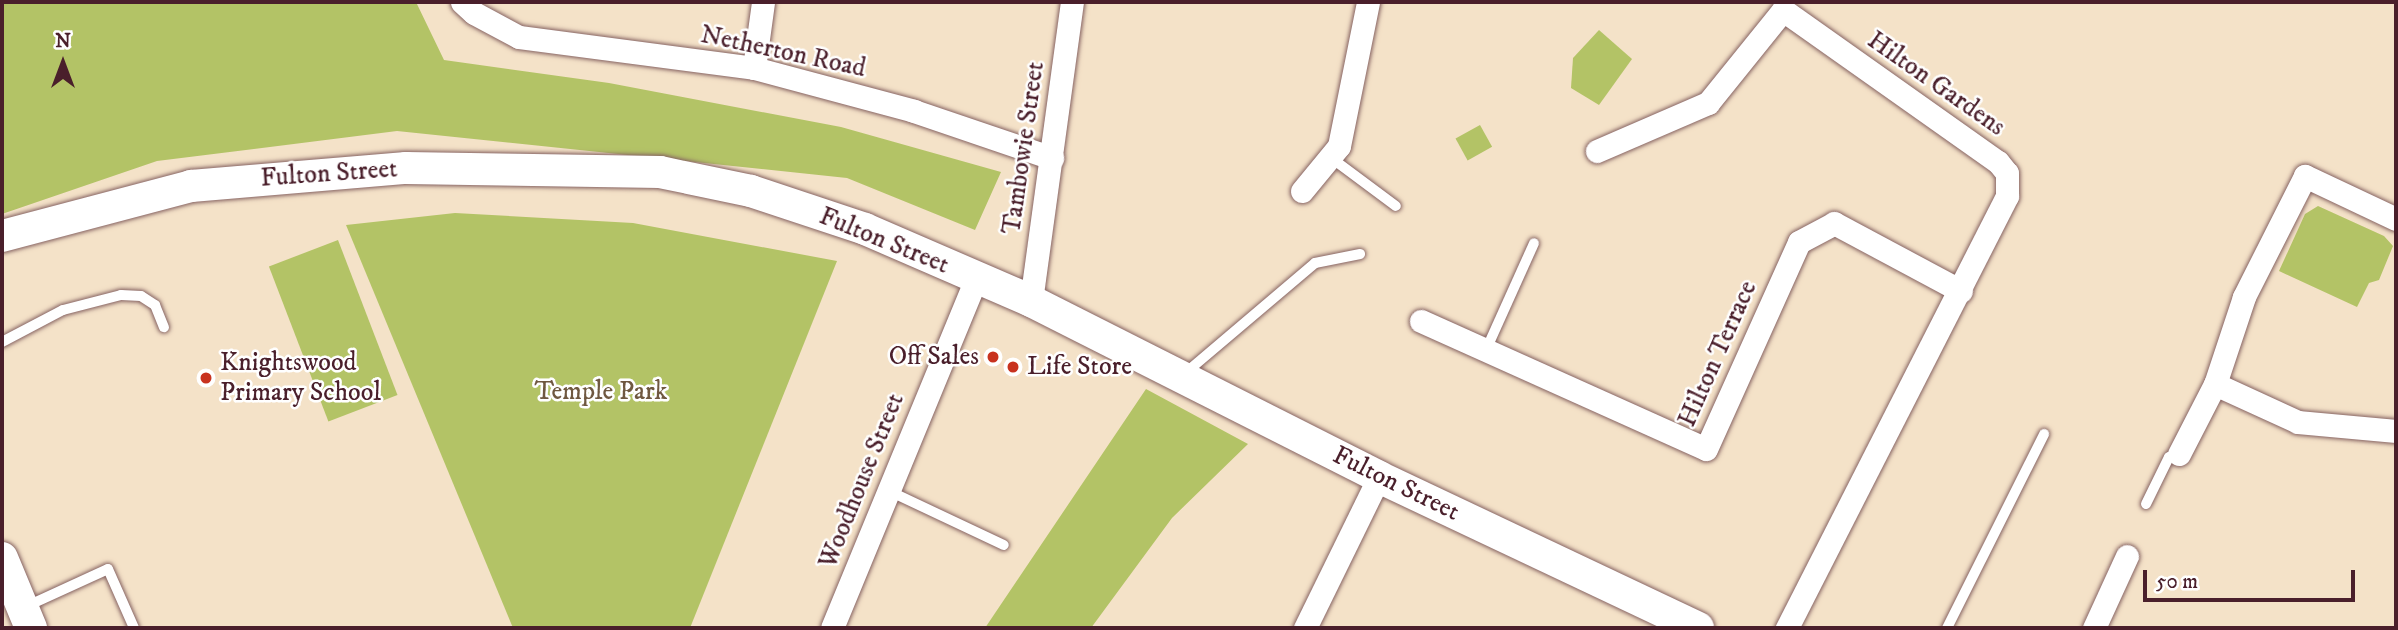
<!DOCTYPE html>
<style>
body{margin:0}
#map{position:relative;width:2398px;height:630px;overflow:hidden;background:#f4e2c8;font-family:"IM FELL DW Pica",serif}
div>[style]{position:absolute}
.green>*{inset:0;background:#b3c366;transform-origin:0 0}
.roads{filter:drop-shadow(0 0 2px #866362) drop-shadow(0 0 2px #866362)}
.lane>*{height:10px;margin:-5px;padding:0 5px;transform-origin:5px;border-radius:5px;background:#fff}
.street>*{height:23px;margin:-11.5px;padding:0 11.5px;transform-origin:11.5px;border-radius:11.5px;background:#fff}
.secondary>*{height:32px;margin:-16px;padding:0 16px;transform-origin:16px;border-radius:16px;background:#fff}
.dots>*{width:19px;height:19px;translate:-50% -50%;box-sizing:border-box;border:4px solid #fff;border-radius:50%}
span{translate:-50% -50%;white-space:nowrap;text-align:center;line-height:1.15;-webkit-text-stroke:5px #fff;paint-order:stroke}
.street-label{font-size:26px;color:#4a1f2b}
.poi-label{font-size:26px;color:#4a1f2b}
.right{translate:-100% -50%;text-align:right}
.left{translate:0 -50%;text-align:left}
.park-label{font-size:26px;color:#6f5840}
.frame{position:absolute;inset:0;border:4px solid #4a1f2b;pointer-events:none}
.north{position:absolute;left:28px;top:28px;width:70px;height:70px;-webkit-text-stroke:5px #fff;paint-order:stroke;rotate:0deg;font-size:19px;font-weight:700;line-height:28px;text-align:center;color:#4a1f2b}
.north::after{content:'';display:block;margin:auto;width:24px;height:32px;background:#4a1f2b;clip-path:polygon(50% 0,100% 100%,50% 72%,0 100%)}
.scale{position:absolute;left:2143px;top:570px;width:212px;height:32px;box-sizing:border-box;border:4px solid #4a1f2b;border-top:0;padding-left:9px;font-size:21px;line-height:24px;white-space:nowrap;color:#4a1f2b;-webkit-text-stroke:5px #fff;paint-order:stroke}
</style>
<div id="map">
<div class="green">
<div style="clip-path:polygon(2px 2px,416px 2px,444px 60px,609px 83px,841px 127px,1001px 172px,975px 230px,847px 178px,397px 131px,157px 161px,2px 214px)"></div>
<div style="clip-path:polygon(1599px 30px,1632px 59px,1599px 105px,1571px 88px,1573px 58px)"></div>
<div style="left:1480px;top:125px;width:25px;height:28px;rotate:61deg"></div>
<div style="clip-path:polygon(2318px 206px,2384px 236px,2393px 246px,2379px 280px,2369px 283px,2357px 307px,2279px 271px,2305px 214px)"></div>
<div style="clip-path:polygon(455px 213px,633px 223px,837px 261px,690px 628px,513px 628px,346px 225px)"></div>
<div style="left:338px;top:240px;width:166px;height:74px;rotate:69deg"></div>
<div style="clip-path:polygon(1146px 389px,1248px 444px,1172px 518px,1091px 628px,985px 628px)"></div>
</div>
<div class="roads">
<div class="lane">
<div style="left:1330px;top:157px;width:82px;rotate:36.6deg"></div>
<div style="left:2px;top:342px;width:69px;rotate:-27.7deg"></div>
<div style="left:63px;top:310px;width:60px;rotate:-14.5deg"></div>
<div style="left:121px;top:295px;width:20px;rotate:3deg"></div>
<div style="left:141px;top:296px;width:17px;rotate:33deg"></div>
<div style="left:155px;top:305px;width:24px;rotate:68deg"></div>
<div style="left:1486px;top:350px;width:117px;rotate:-65.8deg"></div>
<div style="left:1183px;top:375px;width:173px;rotate:-40.3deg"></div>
<div style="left:1315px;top:263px;width:46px;rotate:-11.3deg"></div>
<div style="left:887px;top:490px;width:129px;rotate:25.2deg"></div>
<div style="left:2146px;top:504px;width:52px;rotate:-63.9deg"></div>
<div style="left:2169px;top:457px;width:10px;rotate:-17deg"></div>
<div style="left:25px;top:607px;width:91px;rotate:-24.6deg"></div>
<div style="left:108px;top:569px;width:64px;rotate:66.2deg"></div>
<div style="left:1947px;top:628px;width:217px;rotate:-63.4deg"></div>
</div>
<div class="street">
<div style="left:462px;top:2px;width:16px;rotate:43deg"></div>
<div style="left:474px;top:13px;width:51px;rotate:28.1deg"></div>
<div style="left:519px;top:37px;width:237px;rotate:7.5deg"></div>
<div style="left:754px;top:68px;width:166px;rotate:15deg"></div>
<div style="left:914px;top:111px;width:146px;rotate:18.8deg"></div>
<div style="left:754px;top:68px;width:67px;rotate:-82.2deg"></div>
<div style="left:1597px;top:151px;width:121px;rotate:-23.4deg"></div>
<div style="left:1708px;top:103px;width:119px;rotate:-51.1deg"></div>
<div style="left:1783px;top:10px;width:263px;rotate:35.3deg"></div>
<div style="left:1998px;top:162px;width:14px;rotate:51deg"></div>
<div style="left:2007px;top:173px;width:23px;rotate:90deg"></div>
<div style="left:2007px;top:196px;width:485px;rotate:117deg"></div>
<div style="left:1302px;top:191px;width:58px;rotate:-50.6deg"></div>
<div style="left:1339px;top:146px;width:147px;rotate:-78.6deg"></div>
<div style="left:2396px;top:219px;width:101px;rotate:-154.7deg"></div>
<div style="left:2305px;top:176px;width:136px;rotate:116.8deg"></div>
<div style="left:2244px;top:297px;width:92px;rotate:108.4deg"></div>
<div style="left:2215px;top:384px;width:91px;rotate:24.6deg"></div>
<div style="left:2298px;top:422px;width:98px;rotate:5.2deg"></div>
<div style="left:1031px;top:301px;width:302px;rotate:-82.2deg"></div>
<div style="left:1421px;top:321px;width:312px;rotate:24.2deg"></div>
<div style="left:1706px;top:449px;width:227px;rotate:-65.8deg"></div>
<div style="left:1799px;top:242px;width:40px;rotate:-28deg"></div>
<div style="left:1834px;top:223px;width:144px;rotate:28.2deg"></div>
<div style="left:2179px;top:454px;width:79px;rotate:-62.8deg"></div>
<div style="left:832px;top:628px;width:378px;rotate:-67.6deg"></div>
<div style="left:1305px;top:628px;width:168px;rotate:-63.9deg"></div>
<div style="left:2094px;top:628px;width:79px;rotate:-65.4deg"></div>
</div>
<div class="secondary">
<div style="left:2px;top:236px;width:196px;rotate:-14.8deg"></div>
<div style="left:191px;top:186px;width:216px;rotate:-4.8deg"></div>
<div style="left:406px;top:168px;width:254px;rotate:0.9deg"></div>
<div style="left:660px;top:172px;width:93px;rotate:11.8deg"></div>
<div style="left:751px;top:191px;width:120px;rotate:18.4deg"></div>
<div style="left:865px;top:229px;width:181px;rotate:23.4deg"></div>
<div style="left:1031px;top:301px;width:390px;rotate:26.8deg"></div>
<div style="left:1379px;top:477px;width:353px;rotate:25.3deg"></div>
<div style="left:2px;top:558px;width:76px;rotate:67.5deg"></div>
</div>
</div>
<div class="dots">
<div style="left:993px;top:357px;background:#c8321e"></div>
<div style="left:1013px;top:367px;background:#c8321e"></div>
<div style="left:206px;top:378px;background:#c8321e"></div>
</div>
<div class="street-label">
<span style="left:783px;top:52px;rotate:12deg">Netherton Road</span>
<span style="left:1936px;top:84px;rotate:35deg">Hilton Gardens</span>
<span style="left:1024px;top:148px;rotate:-82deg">Tambowie Street</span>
<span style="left:329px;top:174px;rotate:-4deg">Fulton Street</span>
<span style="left:884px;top:241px;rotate:22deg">Fulton Street</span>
<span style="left:1718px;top:354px;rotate:-66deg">Hilton Terrace</span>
<span style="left:862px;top:481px;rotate:-68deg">Woodhouse Street</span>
<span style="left:1396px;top:484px;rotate:26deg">Fulton Street</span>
</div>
<div class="poi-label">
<span class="right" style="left:979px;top:357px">Off Sales</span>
<span class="left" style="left:220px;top:378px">Knightswood<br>Primary School</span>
<span class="left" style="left:1027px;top:367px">Life Store</span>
</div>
<div class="park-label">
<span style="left:601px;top:392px">Temple Park</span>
</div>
<div class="frame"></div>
<div class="north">N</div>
<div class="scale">50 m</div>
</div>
